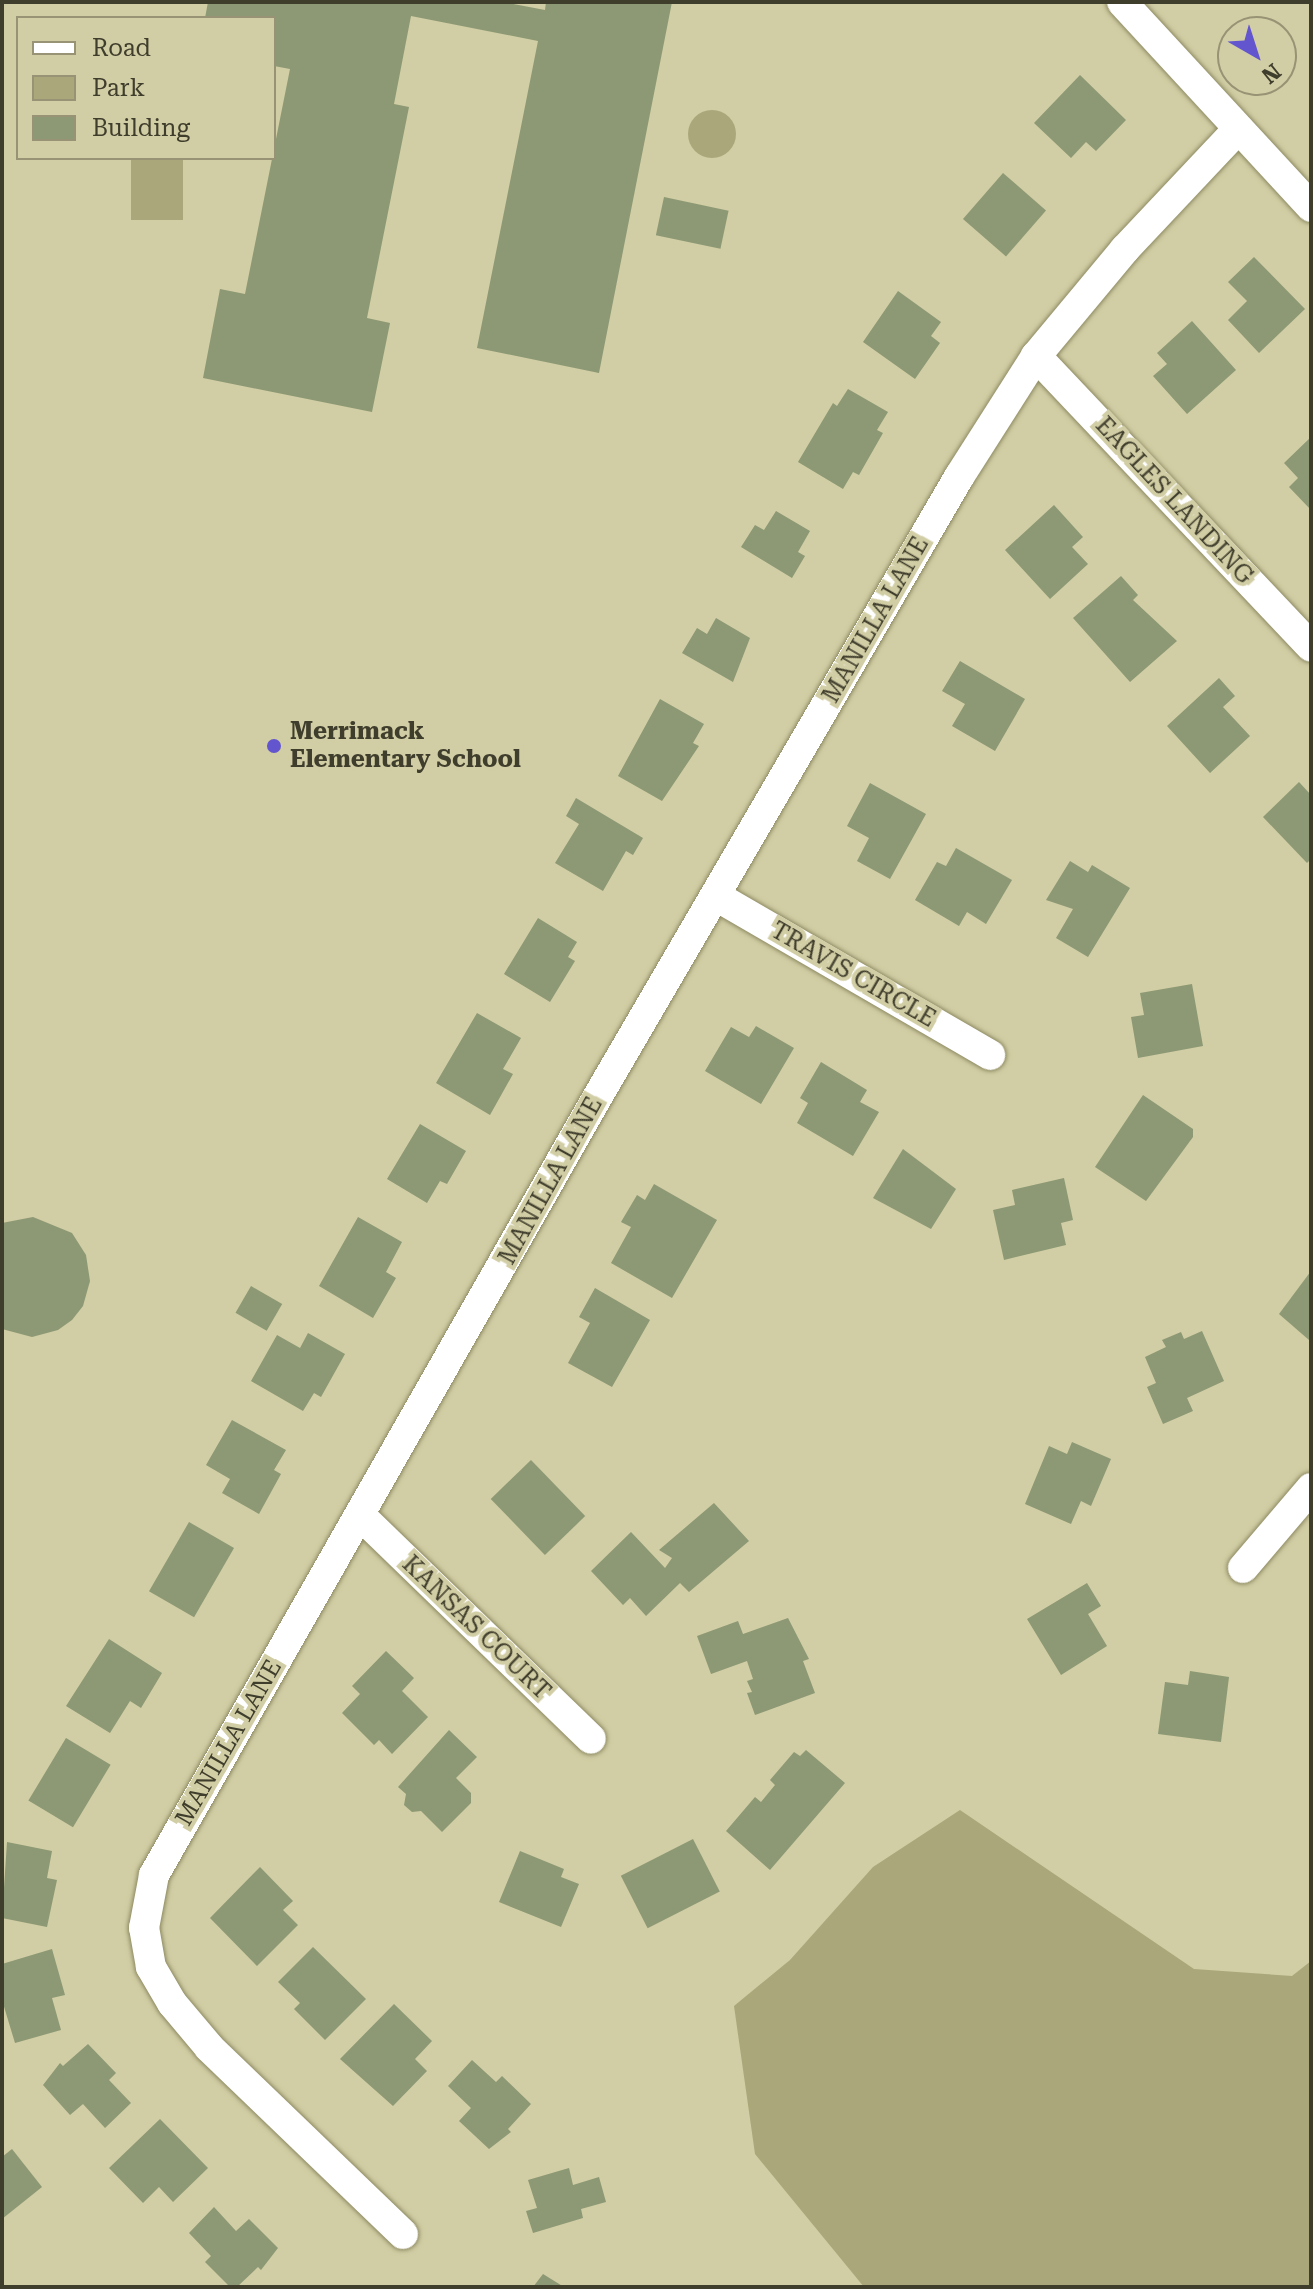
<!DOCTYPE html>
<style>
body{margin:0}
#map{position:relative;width:1313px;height:2289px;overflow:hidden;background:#d1cda4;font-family:"Roboto Serif",serif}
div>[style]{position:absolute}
.green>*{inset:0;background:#aaa77a;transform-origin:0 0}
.round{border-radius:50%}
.building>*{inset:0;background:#8c9974;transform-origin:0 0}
.roads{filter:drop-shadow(0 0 2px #8d8a62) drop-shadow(0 0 2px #8d8a62)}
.street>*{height:30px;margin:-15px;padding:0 15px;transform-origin:15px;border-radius:15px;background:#fff}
.dots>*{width:22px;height:22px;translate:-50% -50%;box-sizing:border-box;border:4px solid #d1cda4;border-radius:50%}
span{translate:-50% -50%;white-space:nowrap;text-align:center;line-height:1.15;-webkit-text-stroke:8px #d1cda4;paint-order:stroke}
.street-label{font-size:24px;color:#3f3d2c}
.poi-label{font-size:24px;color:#3f3d2c;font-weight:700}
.left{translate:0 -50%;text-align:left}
.frame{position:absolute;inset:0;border:4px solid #3f3d2c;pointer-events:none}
.legend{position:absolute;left:16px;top:16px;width:260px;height:144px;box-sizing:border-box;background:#d1cda4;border:2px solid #979374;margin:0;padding:10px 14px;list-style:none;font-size:24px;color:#3f3d2c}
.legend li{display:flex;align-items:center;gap:16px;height:40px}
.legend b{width:40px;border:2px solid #979374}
.north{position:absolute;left:1217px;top:16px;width:80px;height:80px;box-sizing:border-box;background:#d1cda4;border:2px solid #979374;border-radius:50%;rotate:141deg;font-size:22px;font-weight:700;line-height:32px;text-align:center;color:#3f3d2c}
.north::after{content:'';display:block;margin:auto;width:28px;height:36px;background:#6355ce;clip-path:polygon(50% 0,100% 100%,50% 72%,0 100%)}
</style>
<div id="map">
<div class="green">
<div class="round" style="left:688px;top:110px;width:48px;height:48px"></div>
<div style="left:131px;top:158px;width:52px;height:62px"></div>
<div style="clip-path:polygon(960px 1810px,1194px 1969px,1292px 1976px,1311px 1961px,1311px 2287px,864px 2287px,755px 2154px,734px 2006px,790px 1960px,873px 1867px)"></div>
</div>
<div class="building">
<div style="clip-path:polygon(208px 2px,503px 2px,545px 10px,546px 2px,672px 2px,599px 373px,477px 348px,538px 41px,411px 16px,394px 104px,409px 107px,367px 318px,390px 323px,372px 412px,203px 378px,220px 289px,245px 294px,290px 69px,274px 66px,274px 18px,205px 18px)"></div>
<div style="clip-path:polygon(1080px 75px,1126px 120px,1096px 151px,1086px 142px,1071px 158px,1034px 123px)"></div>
<div style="left:1003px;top:173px;width:57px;height:61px;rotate:41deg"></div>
<div style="left:664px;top:197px;width:66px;height:39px;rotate:12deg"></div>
<div style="clip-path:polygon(1254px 257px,1305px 309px,1259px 353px,1228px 320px,1247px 301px,1228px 282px)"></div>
<div style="clip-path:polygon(898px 291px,941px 322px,931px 336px,940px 343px,915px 379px,863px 342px)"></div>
<div style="clip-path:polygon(1192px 321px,1236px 370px,1187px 414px,1153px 376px,1167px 364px,1157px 353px)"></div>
<div style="clip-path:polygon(848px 389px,888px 412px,877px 430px,883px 433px,859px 475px,853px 472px,843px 489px,798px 462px,833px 403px,837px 406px)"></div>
<div style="clip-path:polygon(1311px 437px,1311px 510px,1289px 487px,1298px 478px,1284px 463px)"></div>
<div style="clip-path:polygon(1054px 505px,1083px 537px,1072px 547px,1088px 564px,1050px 599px,1005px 550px)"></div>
<div style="clip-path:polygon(776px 511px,810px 531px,798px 552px,805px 556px,792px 578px,741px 547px,755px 525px,764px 530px)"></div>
<div style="clip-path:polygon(1121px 576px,1138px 595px,1133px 600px,1177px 641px,1130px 682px,1073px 618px)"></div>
<div style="clip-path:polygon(716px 618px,750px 638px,733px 682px,682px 653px,697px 628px,707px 634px)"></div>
<div style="clip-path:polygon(960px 661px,1025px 699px,995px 751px,952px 726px,965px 704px,942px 691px)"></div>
<div style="clip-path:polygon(1219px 678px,1235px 696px,1223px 707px,1250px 736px,1210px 773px,1167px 726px)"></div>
<div style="clip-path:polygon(660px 699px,704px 724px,693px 743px,699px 746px,662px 801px,618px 776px)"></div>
<div style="clip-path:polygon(1299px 782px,1311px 795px,1311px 859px,1307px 863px,1263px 817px)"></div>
<div style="clip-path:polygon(870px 783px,926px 814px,890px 879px,857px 861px,869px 838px,847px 826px)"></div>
<div style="clip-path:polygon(576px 798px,643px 838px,633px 855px,626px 851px,603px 891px,555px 863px,579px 824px,566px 816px)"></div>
<div style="clip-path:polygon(956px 848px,1012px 880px,986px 924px,967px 912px,959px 926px,915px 900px,937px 862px,946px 866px)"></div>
<div style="clip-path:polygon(1070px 861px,1088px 872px,1092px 865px,1130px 888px,1088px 957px,1056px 938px,1073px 909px,1046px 900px)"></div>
<div style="clip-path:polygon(538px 918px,577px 942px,568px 957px,575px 961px,550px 1002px,504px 974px)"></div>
<div style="clip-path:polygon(1192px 984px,1203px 1046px,1138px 1058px,1131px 1017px,1144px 1015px,1140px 993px)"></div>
<div style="clip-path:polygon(477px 1013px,521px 1038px,503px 1069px,513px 1074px,490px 1115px,436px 1083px)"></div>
<div style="clip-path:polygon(756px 1026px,794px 1048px,761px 1104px,705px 1071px,731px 1027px,749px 1037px)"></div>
<div style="clip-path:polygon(821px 1062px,867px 1090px,860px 1102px,879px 1112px,853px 1156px,797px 1123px,808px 1103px,800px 1098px)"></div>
<div style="clip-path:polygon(1143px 1095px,1193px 1129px,1193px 1137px,1146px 1201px,1095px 1167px)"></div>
<div style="clip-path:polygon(420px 1124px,466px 1151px,447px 1184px,440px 1181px,427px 1203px,387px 1179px)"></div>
<div style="clip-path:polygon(903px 1149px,956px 1189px,931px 1229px,873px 1198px)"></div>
<div style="clip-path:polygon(1064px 1178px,1073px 1220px,1061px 1223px,1066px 1245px,1004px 1260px,993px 1210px,1015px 1205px,1012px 1190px)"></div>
<div style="clip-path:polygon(654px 1184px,717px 1220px,672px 1298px,611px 1263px,631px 1227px,621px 1222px,637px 1195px,645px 1200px)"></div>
<div style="clip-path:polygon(33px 1217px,72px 1233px,86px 1255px,90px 1281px,83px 1306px,72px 1320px,58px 1330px,32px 1337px,2px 1329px,2px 1223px)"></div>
<div style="clip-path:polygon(358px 1217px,402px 1242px,386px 1272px,396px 1278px,373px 1318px,319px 1286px)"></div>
<div style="clip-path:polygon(1311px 1271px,1311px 1338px,1309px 1340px,1279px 1314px)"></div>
<div style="left:251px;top:1286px;width:36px;height:31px;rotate:30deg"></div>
<div style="clip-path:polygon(595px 1288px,650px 1320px,612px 1387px,568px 1363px,590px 1323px,579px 1317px)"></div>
<div style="clip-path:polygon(1202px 1331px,1224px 1381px,1187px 1398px,1193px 1411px,1163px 1424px,1147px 1387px,1156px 1383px,1145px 1357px,1166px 1347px,1162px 1340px,1181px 1332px,1184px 1339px)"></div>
<div style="clip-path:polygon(308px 1333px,345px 1354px,321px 1397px,314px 1393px,303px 1411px,251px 1381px,277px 1335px,300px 1348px)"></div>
<div style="clip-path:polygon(232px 1420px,286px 1450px,274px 1470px,281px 1474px,259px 1514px,222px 1493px,230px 1479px,206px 1465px)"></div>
<div style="clip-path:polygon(1072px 1442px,1111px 1459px,1091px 1506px,1081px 1501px,1071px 1524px,1025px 1504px,1049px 1446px,1067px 1454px)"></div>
<div style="left:531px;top:1460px;width:78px;height:56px;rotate:46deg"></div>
<div style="clip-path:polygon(714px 1503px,749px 1541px,689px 1592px,680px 1583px,646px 1616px,630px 1598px,623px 1605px,591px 1571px,631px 1532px,665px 1568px,672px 1558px,659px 1550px)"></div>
<div style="left:189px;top:1522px;width:52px;height:80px;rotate:30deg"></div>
<div style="clip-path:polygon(1087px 1583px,1101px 1606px,1088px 1614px,1107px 1646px,1061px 1675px,1027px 1619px)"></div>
<div style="clip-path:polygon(788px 1618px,809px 1659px,803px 1661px,815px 1693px,755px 1715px,747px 1693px,752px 1692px,747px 1681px,753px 1679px,747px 1661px,711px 1674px,697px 1636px,738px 1621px,743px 1634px)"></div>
<div style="clip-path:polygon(109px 1639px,162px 1673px,141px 1708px,130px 1701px,110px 1733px,66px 1706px)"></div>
<div style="clip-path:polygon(386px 1651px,414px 1678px,402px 1691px,428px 1717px,392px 1754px,379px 1740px,374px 1745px,342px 1713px,360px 1694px,352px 1686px)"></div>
<div style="clip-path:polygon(1190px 1671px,1229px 1677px,1221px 1742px,1158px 1734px,1165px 1682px,1188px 1685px)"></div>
<div style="clip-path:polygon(449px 1730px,477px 1757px,456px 1778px,471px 1793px,471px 1803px,442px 1832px,421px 1811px,412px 1812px,404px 1805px,406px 1794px,398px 1787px)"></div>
<div style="left:66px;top:1738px;width:52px;height:73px;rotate:31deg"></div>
<div style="clip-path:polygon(806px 1750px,845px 1783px,770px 1870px,726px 1831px,755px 1797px,761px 1802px,775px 1785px,770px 1780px,794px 1752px,800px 1756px)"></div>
<div style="left:693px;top:1839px;width:59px;height:81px;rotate:63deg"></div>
<div style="clip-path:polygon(7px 1842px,52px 1851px,47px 1878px,57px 1880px,47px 1927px,2px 1918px)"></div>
<div style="clip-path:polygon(520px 1851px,564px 1869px,561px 1877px,579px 1884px,561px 1927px,499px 1902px)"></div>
<div style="clip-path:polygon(260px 1867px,293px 1901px,283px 1910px,298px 1925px,257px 1966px,210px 1918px)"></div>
<div style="clip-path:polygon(313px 1947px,366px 1999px,325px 2040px,294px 2009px,300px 2003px,278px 1982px)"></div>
<div style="clip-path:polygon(52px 1949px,65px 1995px,52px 1998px,61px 2030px,15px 2043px,2px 2000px,2px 1964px)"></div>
<div style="clip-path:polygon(394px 2004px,432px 2041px,415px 2059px,427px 2071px,393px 2106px,340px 2059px)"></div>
<div style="clip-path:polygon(88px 2044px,116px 2073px,109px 2080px,131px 2103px,105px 2128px,83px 2104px,70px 2115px,43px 2085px,60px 2063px,63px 2066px)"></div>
<div style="clip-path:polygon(472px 2060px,496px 2082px,502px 2076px,531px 2104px,508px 2129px,511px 2132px,489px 2149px,459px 2121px,471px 2108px,448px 2086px)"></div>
<div style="clip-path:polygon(160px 2119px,208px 2168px,173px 2202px,159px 2187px,143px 2203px,109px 2168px)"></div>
<div style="clip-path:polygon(12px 2149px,42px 2187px,2px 2219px,2px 2157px)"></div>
<div style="clip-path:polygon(569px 2168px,573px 2185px,599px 2177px,606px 2202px,581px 2209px,583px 2218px,533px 2233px,526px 2211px,537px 2208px,528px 2180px)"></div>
<div style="clip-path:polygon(214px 2207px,236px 2231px,249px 2219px,278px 2248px,261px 2270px,258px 2267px,237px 2287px,230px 2287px,205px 2262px,211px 2256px,189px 2233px)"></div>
<div style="clip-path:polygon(543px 2274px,564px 2287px,533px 2287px)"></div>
</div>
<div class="roads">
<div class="street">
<div style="left:1122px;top:2px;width:279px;rotate:47.3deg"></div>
<div style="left:1036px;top:356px;width:400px;rotate:46.6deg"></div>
<div style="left:716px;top:896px;width:317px;rotate:30.1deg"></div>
<div style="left:361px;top:1516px;width:320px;rotate:44.1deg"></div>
<div style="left:1243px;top:1568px;width:105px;rotate:-49.6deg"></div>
<div style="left:403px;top:2234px;width:269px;rotate:-136.1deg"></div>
<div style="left:209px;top:2047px;width:57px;rotate:-130.1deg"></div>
<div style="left:172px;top:2003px;width:42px;rotate:-120.3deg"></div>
<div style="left:151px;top:1967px;width:40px;rotate:-100deg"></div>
<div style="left:144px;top:1928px;width:54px;rotate:-79.3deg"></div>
<div style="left:154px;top:1875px;width:897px;rotate:-60.32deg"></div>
<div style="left:598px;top:1096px;width:717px;rotate:-59.75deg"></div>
<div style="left:959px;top:477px;width:143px;rotate:-57.5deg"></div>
<div style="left:1036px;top:356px;width:139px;rotate:-50.2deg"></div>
<div style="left:1125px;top:249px;width:165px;rotate:-46.7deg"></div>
</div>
</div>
<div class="dots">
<div style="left:274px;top:746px;background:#6355ce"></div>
</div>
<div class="street-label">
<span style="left:1174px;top:501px;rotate:47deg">EAGLES LANDING</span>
<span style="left:876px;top:620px;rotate:-60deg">MANILLA LANE</span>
<span style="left:853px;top:975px;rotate:30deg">TRAVIS CIRCLE</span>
<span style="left:551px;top:1181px;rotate:-61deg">MANILLA LANE</span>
<span style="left:476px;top:1628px;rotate:44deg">KANSAS COURT</span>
<span style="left:229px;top:1743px;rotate:-60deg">MANILLA LANE</span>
</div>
<div class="poi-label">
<span class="left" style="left:290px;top:746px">Merrimack<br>Elementary School</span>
</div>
<div class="frame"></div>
<ul class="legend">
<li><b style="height:10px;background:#fff"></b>Road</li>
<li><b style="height:22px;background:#aaa77a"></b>Park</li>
<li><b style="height:22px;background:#8c9974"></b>Building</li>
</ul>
<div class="north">N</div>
</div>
